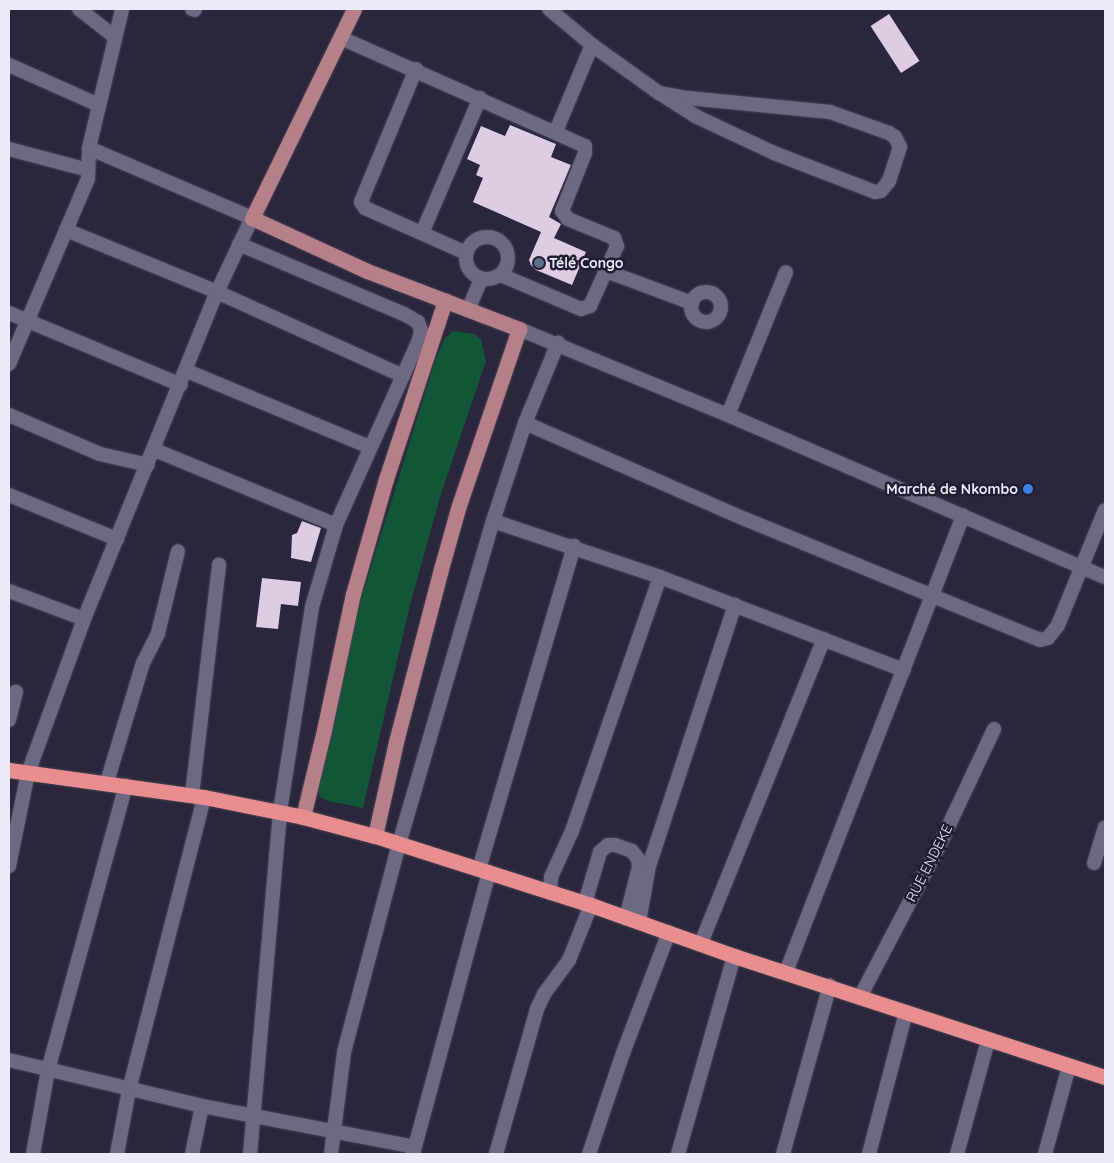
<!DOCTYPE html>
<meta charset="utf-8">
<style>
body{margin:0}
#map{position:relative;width:1114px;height:1163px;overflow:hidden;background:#2a263b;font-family:Quicksand,sans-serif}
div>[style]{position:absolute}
.green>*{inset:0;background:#135537}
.building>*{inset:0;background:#dfcbe2;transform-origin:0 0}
.roads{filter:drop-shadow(0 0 1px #474455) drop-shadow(0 0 1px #474455)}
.minor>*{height:14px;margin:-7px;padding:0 7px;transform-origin:7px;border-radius:7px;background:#6d6982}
.minor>.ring{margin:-7px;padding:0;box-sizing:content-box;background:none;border:14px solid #6d6982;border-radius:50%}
.major>*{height:15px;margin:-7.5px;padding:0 7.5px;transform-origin:7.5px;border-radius:7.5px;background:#b77f8a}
.highway>*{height:15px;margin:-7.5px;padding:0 7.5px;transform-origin:7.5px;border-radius:7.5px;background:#e88e8f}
.dots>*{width:14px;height:14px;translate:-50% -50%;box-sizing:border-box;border:2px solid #201d31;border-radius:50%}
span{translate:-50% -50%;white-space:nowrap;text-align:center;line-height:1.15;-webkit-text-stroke:5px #201d31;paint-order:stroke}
.poi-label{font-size:14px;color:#ebeaf8;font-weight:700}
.left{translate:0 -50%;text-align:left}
.right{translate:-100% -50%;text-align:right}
.street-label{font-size:14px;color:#ebeaf8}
.frame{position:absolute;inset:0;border:10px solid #ebeaf8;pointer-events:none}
</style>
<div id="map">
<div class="green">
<div style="clip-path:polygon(453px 331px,475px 334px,481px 340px,486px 361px,441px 494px,410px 605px,363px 808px,328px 801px,320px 797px,318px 791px,360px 602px,435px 361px,445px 338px)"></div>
</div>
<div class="building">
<div style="left:889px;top:14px;width:56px;height:22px;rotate:57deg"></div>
<div style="clip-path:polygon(510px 125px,556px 144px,551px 157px,571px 165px,549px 217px,561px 224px,554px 238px,586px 252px,572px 285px,536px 270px,531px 265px,529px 260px,541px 232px,473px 202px,483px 178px,476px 175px,480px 165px,467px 159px,481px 126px,505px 136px)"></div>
<div style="clip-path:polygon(302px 521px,321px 528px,311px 562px,291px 558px,292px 535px,297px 533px)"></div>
<div style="clip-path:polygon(262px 578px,301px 582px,298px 606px,281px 604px,278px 629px,256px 627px)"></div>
</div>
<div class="roads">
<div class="minor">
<div style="left:79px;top:9px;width:46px;rotate:37.9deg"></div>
<div style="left:192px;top:9px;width:3px;rotate:18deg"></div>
<div style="left:549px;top:9px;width:56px;rotate:39.9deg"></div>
<div style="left:592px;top:45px;width:82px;rotate:35.6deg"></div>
<div style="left:659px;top:93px;width:29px;rotate:10deg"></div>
<div style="left:688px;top:98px;width:143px;rotate:5.6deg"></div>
<div style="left:830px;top:112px;width:63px;rotate:19.6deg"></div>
<div style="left:889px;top:133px;width:7px;rotate:34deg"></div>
<div style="left:895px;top:137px;width:11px;rotate:63deg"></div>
<div style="left:900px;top:147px;width:36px;rotate:108deg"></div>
<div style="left:889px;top:181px;width:13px;rotate:129deg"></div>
<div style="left:881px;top:191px;width:6px;rotate:171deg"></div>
<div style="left:875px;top:192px;width:108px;rotate:-158.9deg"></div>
<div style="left:774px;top:153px;width:85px;rotate:-154.9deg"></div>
<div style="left:697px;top:117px;width:45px;rotate:-147.7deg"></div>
<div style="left:341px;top:38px;width:267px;rotate:23.9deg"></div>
<div style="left:585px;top:146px;width:7px;rotate:90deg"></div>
<div style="left:585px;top:153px;width:62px;rotate:111.6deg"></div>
<div style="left:562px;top:211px;width:10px;rotate:53deg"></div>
<div style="left:568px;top:219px;width:50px;rotate:22.4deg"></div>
<div style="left:614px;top:238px;width:9px;rotate:69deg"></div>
<div style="left:617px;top:246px;width:66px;rotate:114.2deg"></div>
<div style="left:590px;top:306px;width:9px;rotate:162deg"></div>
<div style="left:581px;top:309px;width:87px;rotate:-157deg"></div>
<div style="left:9px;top:65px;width:98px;rotate:24deg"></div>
<div style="left:416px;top:69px;width:144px;rotate:112.5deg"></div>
<div style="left:361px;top:202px;width:7px;rotate:56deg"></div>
<div style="left:365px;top:208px;width:111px;rotate:24deg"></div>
<div style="left:556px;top:131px;width:93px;rotate:-67.3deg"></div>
<div style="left:9px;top:149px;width:82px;rotate:14.9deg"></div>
<div style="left:66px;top:230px;width:163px;rotate:22.3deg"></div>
<div style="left:217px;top:292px;width:204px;rotate:24.3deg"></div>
<div style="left:422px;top:233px;width:147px;rotate:-66.8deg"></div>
<div class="ring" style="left:466px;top:237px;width:28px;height:28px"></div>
<div style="left:239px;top:244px;width:179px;rotate:23deg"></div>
<div style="left:404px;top:314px;width:16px;rotate:30deg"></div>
<div style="left:418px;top:322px;width:9px;rotate:69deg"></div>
<div style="left:421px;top:330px;width:10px;rotate:101deg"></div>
<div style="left:419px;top:340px;width:203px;rotate:114.2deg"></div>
<div style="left:336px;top:525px;width:85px;rotate:106.3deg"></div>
<div style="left:312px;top:607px;width:207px;rotate:98.9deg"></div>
<div style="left:280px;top:812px;width:343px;rotate:95deg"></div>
<div style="left:606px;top:271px;width:92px;rotate:20.4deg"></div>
<div class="ring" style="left:691px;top:292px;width:16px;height:16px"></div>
<div style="left:468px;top:310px;width:34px;rotate:-67deg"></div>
<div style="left:9px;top:313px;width:186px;rotate:22.7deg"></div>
<div style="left:519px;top:329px;width:226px;rotate:22.4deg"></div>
<div style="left:728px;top:415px;width:410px;rotate:23.3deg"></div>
<div style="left:9px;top:364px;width:201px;rotate:-66.9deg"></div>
<div style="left:88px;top:179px;width:31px;rotate:-88deg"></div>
<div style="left:89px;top:148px;width:143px;rotate:-76.6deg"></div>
<div style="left:187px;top:371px;width:198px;rotate:22.6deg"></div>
<div style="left:9px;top:415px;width:99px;rotate:23.2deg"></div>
<div style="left:100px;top:454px;width:49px;rotate:12.9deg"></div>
<div style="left:728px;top:415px;width:154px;rotate:-67.9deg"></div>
<div style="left:525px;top:423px;width:240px;rotate:23.6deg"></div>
<div style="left:745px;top:519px;width:319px;rotate:22.3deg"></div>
<div style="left:1040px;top:640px;width:8px;rotate:-14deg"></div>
<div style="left:1048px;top:638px;width:16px;rotate:-52deg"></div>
<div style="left:1058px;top:625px;width:124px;rotate:-67.8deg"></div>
<div style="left:155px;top:450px;width:196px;rotate:22.5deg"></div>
<div style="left:9px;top:495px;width:117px;rotate:22.2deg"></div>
<div style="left:493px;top:521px;width:176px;rotate:18.5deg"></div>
<div style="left:660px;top:577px;width:261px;rotate:20.9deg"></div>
<div style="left:9px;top:591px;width:80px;rotate:20.5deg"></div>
<div style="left:9px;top:720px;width:29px;rotate:-76deg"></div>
<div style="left:107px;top:782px;width:124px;rotate:-73.2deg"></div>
<div style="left:143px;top:663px;width:34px;rotate:-63deg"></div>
<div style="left:158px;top:633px;width:84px;rotate:-76.3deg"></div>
<div style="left:192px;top:795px;width:232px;rotate:-83.3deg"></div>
<div style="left:1094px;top:863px;width:37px;rotate:-73deg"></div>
<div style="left:9px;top:866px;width:95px;rotate:-78.5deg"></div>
<div style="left:28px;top:773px;width:164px;rotate:-70deg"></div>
<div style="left:84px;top:619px;width:353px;rotate:-67.9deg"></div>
<div style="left:217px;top:292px;width:82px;rotate:-64.7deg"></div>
<div style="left:252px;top:218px;width:177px;rotate:-156.8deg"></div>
<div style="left:479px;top:869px;width:337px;rotate:-73.6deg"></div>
<div style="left:550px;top:893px;width:16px;rotate:-86deg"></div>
<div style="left:551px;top:877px;width:51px;rotate:-65.5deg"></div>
<div style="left:572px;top:831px;width:269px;rotate:-70.9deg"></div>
<div style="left:585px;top:903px;width:53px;rotate:-73.6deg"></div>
<div style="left:600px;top:852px;width:11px;rotate:-41deg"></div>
<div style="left:608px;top:845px;width:7px"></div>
<div style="left:615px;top:845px;width:18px;rotate:19deg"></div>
<div style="left:632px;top:851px;width:10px;rotate:53deg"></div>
<div style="left:638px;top:859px;width:8px;rotate:83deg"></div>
<div style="left:639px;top:867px;width:53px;rotate:104.3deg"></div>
<div style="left:639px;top:922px;width:57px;rotate:-79.9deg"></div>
<div style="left:649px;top:866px;width:275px;rotate:-71.8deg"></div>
<div style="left:701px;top:943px;width:328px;rotate:-68deg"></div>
<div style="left:786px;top:972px;width:490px;rotate:-68.8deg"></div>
<div style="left:860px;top:997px;width:173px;rotate:-62.4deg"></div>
<div style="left:940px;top:844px;width:127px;rotate:-64.8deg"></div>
<div style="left:9px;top:1060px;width:198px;rotate:13.4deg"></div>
<div style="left:202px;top:1106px;width:216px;rotate:10.9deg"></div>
<div style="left:33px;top:1154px;width:85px;rotate:-79.9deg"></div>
<div style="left:48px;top:1070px;width:295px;rotate:-74.7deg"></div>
<div style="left:117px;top:1154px;width:65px;rotate:-79.4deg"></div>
<div style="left:129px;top:1090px;width:302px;rotate:-75.6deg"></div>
<div style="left:192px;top:1154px;width:49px;rotate:-78.2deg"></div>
<div style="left:331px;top:1154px;width:103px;rotate:-82.7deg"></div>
<div style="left:344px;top:1052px;width:215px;rotate:-75.2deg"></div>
<div style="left:399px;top:844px;width:336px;rotate:-73.8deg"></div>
<div style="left:493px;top:521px;width:103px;rotate:-71.9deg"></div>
<div style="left:525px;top:423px;width:87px;rotate:-67.6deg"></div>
<div style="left:413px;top:1154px;width:292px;rotate:-74.9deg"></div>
<div style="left:496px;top:1154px;width:151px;rotate:-74.2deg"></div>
<div style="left:537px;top:1009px;width:17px;rotate:-65deg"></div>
<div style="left:544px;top:994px;width:42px;rotate:-53.7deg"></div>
<div style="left:569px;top:960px;width:59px;rotate:-68.2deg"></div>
<div style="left:589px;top:1154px;width:107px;rotate:-71.4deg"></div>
<div style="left:623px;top:1053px;width:129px;rotate:-69.2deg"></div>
<div style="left:678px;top:1154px;width:206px;rotate:-74.2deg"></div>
<div style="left:783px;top:1154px;width:175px;rotate:-74.5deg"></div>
<div style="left:869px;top:1154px;width:147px;rotate:-75.4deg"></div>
<div style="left:957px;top:1154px;width:117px;rotate:-74.7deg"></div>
<div style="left:1045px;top:1154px;width:91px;rotate:-74.7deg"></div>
</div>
<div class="major">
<div style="left:354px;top:9px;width:233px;rotate:116deg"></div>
<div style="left:252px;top:218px;width:127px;rotate:24.7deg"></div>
<div style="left:367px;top:271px;width:163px;rotate:20.9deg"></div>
<div style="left:519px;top:329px;width:186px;rotate:108.8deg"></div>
<div style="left:459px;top:505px;width:66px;rotate:105.7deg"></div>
<div style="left:441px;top:569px;width:179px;rotate:104.6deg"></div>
<div style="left:396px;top:742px;width:96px;rotate:102.6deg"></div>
<div style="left:303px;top:817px;width:89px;rotate:-76.4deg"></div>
<div style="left:324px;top:730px;width:139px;rotate:-78deg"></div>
<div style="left:353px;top:594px;width:120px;rotate:-74deg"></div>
<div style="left:386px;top:479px;width:188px;rotate:-71.7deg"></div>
</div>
<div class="highway">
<div style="left:9px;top:770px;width:197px;rotate:7.9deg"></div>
<div style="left:204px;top:797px;width:101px;rotate:11.4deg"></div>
<div style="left:303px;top:817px;width:74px;rotate:14.8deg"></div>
<div style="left:375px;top:836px;width:227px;rotate:17.7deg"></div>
<div style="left:591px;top:905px;width:152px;rotate:19.6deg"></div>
<div style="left:734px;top:956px;width:390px;rotate:18.1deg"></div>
</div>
</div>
<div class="dots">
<div style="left:539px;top:263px;background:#5c6f8a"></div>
<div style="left:1028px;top:489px;background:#3f7fe0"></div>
</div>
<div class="poi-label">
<span class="left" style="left:549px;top:263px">Télé Congo</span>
<span class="right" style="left:1018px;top:489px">Marché de Nkombo</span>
</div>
<div class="street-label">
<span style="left:929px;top:863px;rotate:-63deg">RUE ENDEKE</span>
</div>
<div class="frame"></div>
</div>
